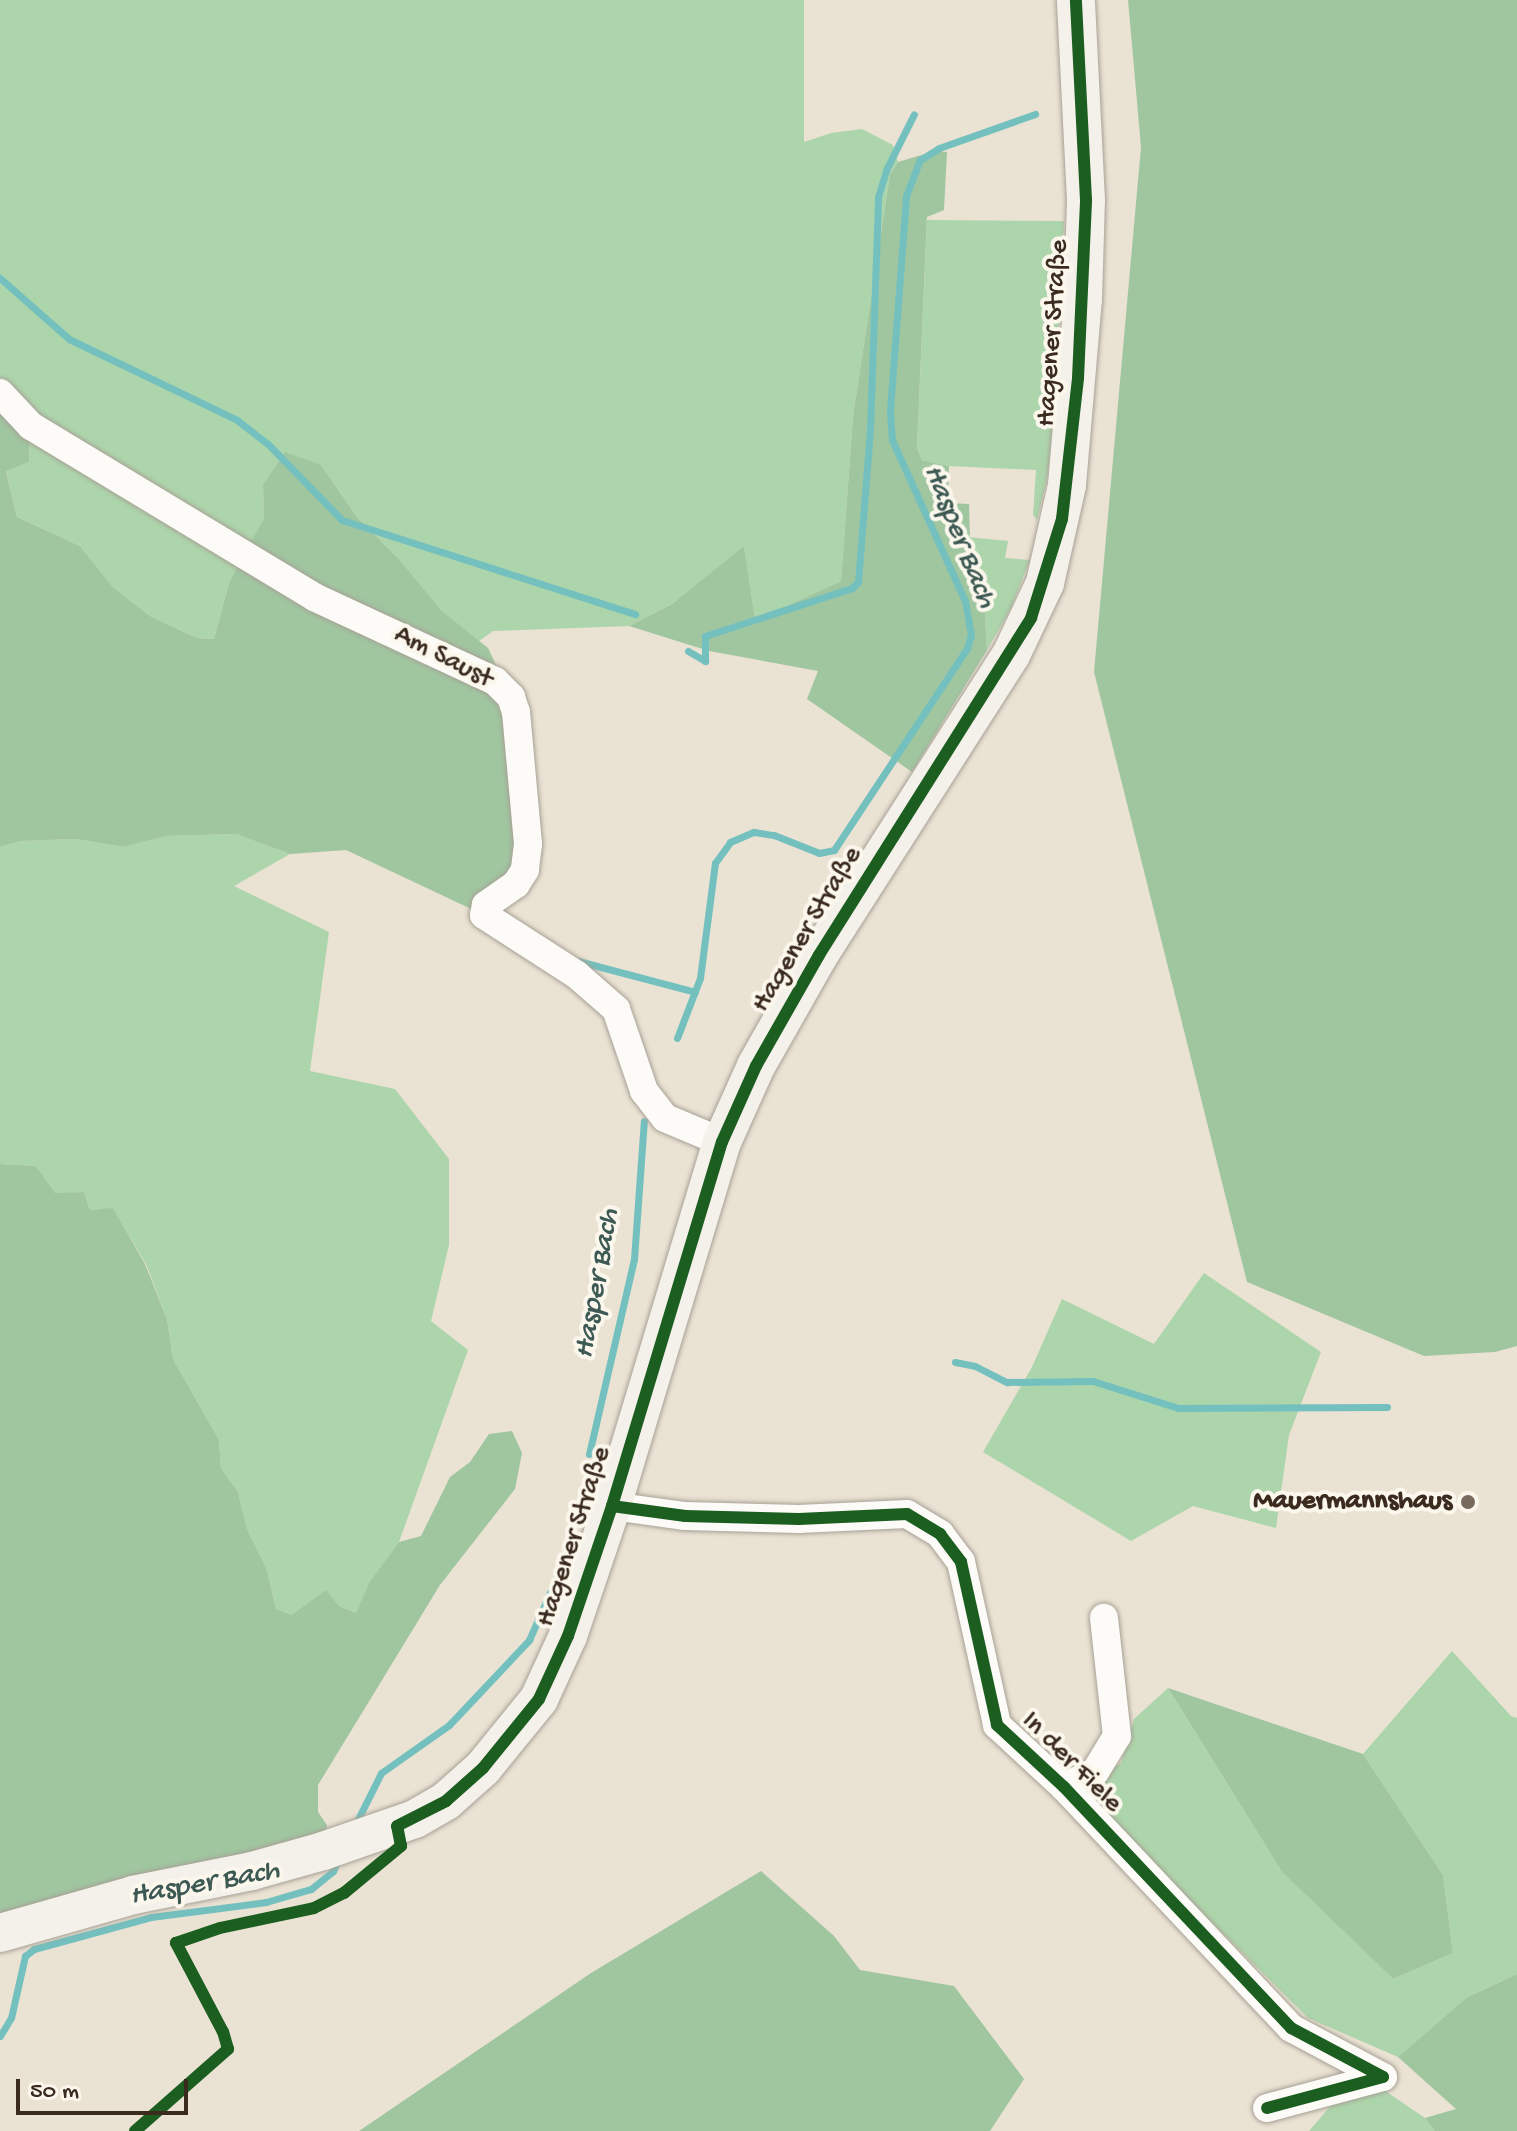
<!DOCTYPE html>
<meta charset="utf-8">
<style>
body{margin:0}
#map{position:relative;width:1517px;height:2131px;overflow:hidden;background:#eae2d3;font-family:"Gochi Hand",sans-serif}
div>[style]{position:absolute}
.green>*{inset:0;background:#add5ab}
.forest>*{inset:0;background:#a0c6a0}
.stream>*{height:7px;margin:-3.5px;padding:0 3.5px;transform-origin:3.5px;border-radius:3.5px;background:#74c0bf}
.roads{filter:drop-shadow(0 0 2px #a7a196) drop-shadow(0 0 2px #a7a196)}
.street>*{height:28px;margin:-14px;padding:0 14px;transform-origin:14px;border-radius:14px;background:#fcfbf8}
.secondary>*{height:38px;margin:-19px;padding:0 19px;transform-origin:19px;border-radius:19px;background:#f4f0ea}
.cycleway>*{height:12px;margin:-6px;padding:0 6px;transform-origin:6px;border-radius:6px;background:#1b5e20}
.dots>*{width:22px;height:22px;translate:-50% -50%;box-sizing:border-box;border:4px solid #fbf7ec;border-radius:50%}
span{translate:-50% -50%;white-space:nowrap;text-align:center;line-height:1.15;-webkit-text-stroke:8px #fbf7ec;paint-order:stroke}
.street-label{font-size:28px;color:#3b2a1e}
.poi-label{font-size:28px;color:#3b2a1e;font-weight:700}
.right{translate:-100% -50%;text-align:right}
.water-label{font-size:30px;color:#3d5954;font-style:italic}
.scale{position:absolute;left:16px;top:2079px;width:172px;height:36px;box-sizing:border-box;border:4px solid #3b2a1e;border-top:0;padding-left:10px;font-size:24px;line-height:28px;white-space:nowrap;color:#3b2a1e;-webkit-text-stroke:6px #fbf7ec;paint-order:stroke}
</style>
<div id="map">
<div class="green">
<div style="clip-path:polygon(0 0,804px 0,804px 142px,831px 133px,862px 129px,893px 145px,898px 162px,890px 174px,853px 416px,841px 581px,754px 622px,744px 547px,672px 604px,629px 626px,493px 631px,479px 641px,441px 610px,400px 560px,357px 517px,321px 465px,263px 485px,264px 518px,247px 551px,0 390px)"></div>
<div style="clip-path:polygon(927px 220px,1064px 221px,1054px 411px,1048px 474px,1037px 520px,1033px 515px,1036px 470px,949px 466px,922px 460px,917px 448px)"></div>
<div style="clip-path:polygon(30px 429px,245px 555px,229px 583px,214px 639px,197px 638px,150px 616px,113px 587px,80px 546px,17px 517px,6px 470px,29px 462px)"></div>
<div style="clip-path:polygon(967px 537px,1008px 541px,1005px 558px,1030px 560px,1011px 608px,987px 650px,983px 579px,971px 576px)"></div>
<div style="clip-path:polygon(236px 834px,290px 854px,234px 886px,329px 932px,310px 1071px,395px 1089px,449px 1159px,449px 1245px,431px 1321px,468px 1350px,399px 1542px,369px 1584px,356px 1613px,339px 1606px,292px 1615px,276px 1609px,267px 1570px,247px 1529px,238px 1492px,221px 1468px,219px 1440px,173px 1359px,167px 1319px,146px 1264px,113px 1209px,90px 1210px,84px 1192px,55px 1194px,36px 1166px,0 1164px,0 847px,21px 841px,76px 839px,123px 847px,167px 836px)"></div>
<div style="clip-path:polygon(1204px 1273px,1321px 1352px,1289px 1435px,1276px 1528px,1193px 1506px,1131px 1541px,983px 1452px,1032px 1367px,1062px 1299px,1154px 1344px)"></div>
<div style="clip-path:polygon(1452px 1651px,1511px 1716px,1517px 1718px,1517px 1974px,1466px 1998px,1398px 2057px,1308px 2018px,1078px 1789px,1121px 1763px,1134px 1719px,1168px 1688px,1282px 1872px,1393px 1979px,1453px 1953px,1443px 1875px,1363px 1754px)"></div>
<div style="clip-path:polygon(1359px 2073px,1425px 2118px,1435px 2131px,1309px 2131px)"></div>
</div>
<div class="forest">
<div style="clip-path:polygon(1128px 0,1517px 0,1517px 1346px,1495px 1352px,1424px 1356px,1247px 1282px,1094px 672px,1141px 147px)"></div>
<div style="clip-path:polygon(935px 151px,947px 152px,944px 210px,927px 217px,917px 448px,922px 460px,949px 466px,948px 503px,969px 504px,971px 576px,983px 579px,987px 650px,912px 772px,807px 699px,818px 671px,709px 651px,629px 626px,672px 604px,744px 546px,755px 621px,841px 581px,853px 416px,890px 174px,898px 162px)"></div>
<div style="clip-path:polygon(0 397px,30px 429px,29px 462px,6px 471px,17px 517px,80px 546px,113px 587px,150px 616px,197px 638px,214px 639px,229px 583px,264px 518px,263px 485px,285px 452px,321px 465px,357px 517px,400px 560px,441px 610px,488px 648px,511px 697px,528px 844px,484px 915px,346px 850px,290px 854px,236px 834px,167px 836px,123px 847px,76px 839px,21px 841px,0 847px)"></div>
<div style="clip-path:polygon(0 1164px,36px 1166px,55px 1193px,84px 1192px,90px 1210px,113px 1208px,145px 1264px,167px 1319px,173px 1359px,219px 1440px,221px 1468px,238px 1492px,247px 1529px,267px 1570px,276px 1609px,292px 1615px,326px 1590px,339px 1606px,356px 1613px,369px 1583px,399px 1542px,421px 1536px,450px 1477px,470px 1462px,489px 1434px,512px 1431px,522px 1453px,515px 1489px,440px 1585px,318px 1785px,318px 1812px,327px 1825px,323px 1851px,0 1932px)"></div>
<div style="clip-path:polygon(1168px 1688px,1363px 1754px,1443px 1875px,1453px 1953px,1393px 1979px,1282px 1872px)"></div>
<div style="clip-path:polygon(761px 1871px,834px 1936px,860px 1970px,954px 1986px,1024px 2079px,990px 2131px,359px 2131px,591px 1973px)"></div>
<div style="clip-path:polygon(1517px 1974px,1517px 2131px,1435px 2131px,1425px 2118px,1456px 2109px,1398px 2057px,1466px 1998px)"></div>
</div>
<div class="stream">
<div style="left:0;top:278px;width:92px;rotate:41.5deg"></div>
<div style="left:69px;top:339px;width:187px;rotate:25.7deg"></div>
<div style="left:237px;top:420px;width:39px;rotate:38deg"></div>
<div style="left:268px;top:444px;width:106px;rotate:45.8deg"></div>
<div style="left:342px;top:520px;width:308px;rotate:17.8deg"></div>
<div style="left:688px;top:651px;width:20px;rotate:30deg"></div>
<div style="left:705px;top:661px;width:25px;rotate:-90deg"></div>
<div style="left:705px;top:636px;width:155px;rotate:-18.1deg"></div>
<div style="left:852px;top:588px;width:8px;rotate:-45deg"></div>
<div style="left:858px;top:582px;width:152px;rotate:-85.5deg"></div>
<div style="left:870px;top:430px;width:233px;rotate:-88deg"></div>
<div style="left:878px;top:197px;width:30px;rotate:-73deg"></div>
<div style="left:887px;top:168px;width:60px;rotate:-63.4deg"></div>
<div style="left:578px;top:961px;width:121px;rotate:14.8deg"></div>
<div style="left:677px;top:1038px;width:64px;rotate:-69deg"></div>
<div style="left:700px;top:978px;width:116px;rotate:-82.6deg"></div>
<div style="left:715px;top:863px;width:26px;rotate:-54deg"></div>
<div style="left:730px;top:842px;width:26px;rotate:-23deg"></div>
<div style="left:754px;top:832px;width:20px;rotate:9deg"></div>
<div style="left:774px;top:835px;width:48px;rotate:21.8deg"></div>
<div style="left:819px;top:853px;width:15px;rotate:-11deg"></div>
<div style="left:834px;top:850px;width:242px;rotate:-56.6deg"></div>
<div style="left:967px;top:648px;width:14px;rotate:-73deg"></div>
<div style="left:971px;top:635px;width:35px;rotate:-100deg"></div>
<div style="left:965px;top:601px;width:177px;rotate:-114.4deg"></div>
<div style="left:892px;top:440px;width:30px;rotate:-94deg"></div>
<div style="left:890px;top:410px;width:215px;rotate:-85.7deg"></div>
<div style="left:906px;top:196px;width:39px;rotate:-69deg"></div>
<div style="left:920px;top:160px;width:22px;rotate:-32deg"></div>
<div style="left:939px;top:148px;width:102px;rotate:-19.5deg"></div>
<div style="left:955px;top:1362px;width:20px;rotate:11deg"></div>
<div style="left:975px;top:1366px;width:36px;rotate:27deg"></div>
<div style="left:1007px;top:1382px;width:86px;rotate:-0.7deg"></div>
<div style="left:1093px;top:1381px;width:89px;rotate:17.6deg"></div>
<div style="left:1178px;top:1408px;width:209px;rotate:-0.3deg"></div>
<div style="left:589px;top:1454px;width:200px;rotate:-77deg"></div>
<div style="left:634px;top:1259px;width:138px;rotate:-85.9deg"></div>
<div style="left:354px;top:1827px;width:60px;rotate:-63.4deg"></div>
<div style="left:381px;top:1773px;width:83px;rotate:-35.2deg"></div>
<div style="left:449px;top:1725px;width:117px;rotate:-46.7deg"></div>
<div style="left:529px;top:1640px;width:74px;rotate:-66.2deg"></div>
<div style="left:0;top:2036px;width:21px;rotate:-59deg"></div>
<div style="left:11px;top:2018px;width:64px;rotate:-77.3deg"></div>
<div style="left:25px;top:1956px;width:11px;rotate:-38deg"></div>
<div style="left:34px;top:1949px;width:121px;rotate:-15.3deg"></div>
<div style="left:151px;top:1917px;width:116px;rotate:-7.4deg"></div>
<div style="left:266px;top:1902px;width:47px;rotate:-16.1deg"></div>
<div style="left:311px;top:1889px;width:28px;rotate:-39deg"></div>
<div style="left:333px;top:1871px;width:12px;rotate:-66deg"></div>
</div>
<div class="roads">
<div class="street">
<div style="left:0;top:393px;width:45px;rotate:46.8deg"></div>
<div style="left:31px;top:426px;width:331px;rotate:31.1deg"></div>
<div style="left:314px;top:597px;width:200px;rotate:24.9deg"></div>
<div style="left:495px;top:681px;width:23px;rotate:45deg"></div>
<div style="left:511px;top:697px;width:16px;rotate:72deg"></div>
<div style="left:516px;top:712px;width:133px;rotate:84.8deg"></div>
<div style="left:528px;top:844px;width:26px;rotate:97deg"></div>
<div style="left:525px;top:870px;width:17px;rotate:123deg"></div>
<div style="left:516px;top:884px;width:37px;rotate:145deg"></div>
<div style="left:486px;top:905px;width:10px;rotate:101deg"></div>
<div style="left:484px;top:915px;width:111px;rotate:32.8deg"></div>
<div style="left:577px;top:975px;width:52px;rotate:41.1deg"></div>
<div style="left:616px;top:1009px;width:87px;rotate:71.1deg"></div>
<div style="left:644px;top:1091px;width:34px;rotate:52deg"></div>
<div style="left:665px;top:1118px;width:62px;rotate:22.8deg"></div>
<div style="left:612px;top:1506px;width:74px;rotate:7.8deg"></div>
<div style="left:685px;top:1516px;width:114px;rotate:1.5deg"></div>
<div style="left:799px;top:1519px;width:108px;rotate:-2.7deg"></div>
<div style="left:907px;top:1514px;width:39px;rotate:31deg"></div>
<div style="left:940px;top:1534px;width:35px;rotate:53deg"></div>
<div style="left:961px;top:1562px;width:167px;rotate:77.5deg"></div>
<div style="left:997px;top:1725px;width:91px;rotate:42.8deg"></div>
<div style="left:1064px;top:1787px;width:331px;rotate:46.7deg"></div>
<div style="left:1291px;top:2028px;width:104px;rotate:28deg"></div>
<div style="left:1383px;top:2077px;width:120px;rotate:165deg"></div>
<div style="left:1064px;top:1787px;width:34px;rotate:-26deg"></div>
<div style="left:1095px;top:1772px;width:42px;rotate:-58.6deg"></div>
<div style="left:1117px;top:1736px;width:119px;rotate:-96.3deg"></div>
</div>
<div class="secondary">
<div style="left:0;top:1933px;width:138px;rotate:-15.9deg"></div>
<div style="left:133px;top:1895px;width:121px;rotate:-11.4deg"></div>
<div style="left:252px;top:1871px;width:74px;rotate:-15.7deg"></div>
<div style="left:323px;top:1851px;width:97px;rotate:-19.2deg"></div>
<div style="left:415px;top:1819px;width:36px;rotate:-30deg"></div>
<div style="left:446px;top:1801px;width:50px;rotate:-41.7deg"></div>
<div style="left:483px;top:1768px;width:89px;rotate:-50.9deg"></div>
<div style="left:539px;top:1699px;width:69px;rotate:-65.3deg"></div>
<div style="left:568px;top:1636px;width:137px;rotate:-71.3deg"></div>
<div style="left:612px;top:1506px;width:380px;rotate:-73.2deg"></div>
<div style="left:722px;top:1142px;width:83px;rotate:-65.9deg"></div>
<div style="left:756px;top:1066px;width:128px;rotate:-60.4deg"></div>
<div style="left:819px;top:955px;width:356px;rotate:-57.4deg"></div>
<div style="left:1011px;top:655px;width:80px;rotate:-64.7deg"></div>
<div style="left:1045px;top:583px;width:100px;rotate:-77.3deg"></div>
<div style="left:1067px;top:485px;width:186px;rotate:-85.1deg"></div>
<div style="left:1083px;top:300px;width:100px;rotate:-88.3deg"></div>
<div style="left:1086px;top:200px;width:200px;rotate:-92.9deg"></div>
</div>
</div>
<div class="cycleway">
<div style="left:612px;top:1506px;width:74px;rotate:7.8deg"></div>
<div style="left:685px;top:1516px;width:114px;rotate:1.5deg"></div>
<div style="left:799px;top:1519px;width:108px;rotate:-2.7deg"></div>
<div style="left:907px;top:1514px;width:39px;rotate:31deg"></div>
<div style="left:940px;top:1534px;width:35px;rotate:53deg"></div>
<div style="left:961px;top:1562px;width:167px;rotate:77.5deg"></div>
<div style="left:997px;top:1725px;width:91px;rotate:42.8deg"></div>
<div style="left:1064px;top:1787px;width:331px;rotate:46.7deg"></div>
<div style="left:1291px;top:2028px;width:104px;rotate:28deg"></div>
<div style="left:1383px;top:2077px;width:120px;rotate:165deg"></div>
<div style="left:135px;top:2131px;width:124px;rotate:-41.4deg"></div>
<div style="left:228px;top:2049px;width:18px;rotate:-106deg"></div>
<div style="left:223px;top:2032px;width:101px;rotate:-117.8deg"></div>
<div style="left:176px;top:1943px;width:46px;rotate:-18.8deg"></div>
<div style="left:220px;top:1928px;width:96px;rotate:-12deg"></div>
<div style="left:314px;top:1908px;width:34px;rotate:-27deg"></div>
<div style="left:344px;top:1893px;width:74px;rotate:-39.5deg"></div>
<div style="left:401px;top:1846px;width:20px;rotate:-101deg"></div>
<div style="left:397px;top:1826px;width:55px;rotate:-27deg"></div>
<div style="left:446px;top:1801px;width:50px;rotate:-41.7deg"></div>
<div style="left:483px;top:1768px;width:89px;rotate:-50.9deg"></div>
<div style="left:539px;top:1699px;width:69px;rotate:-65.3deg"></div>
<div style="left:568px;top:1636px;width:137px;rotate:-71.3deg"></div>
<div style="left:612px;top:1506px;width:380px;rotate:-73.2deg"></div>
<div style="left:722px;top:1142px;width:83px;rotate:-65.9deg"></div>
<div style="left:756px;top:1066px;width:128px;rotate:-60.4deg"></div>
<div style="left:819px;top:955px;width:398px;rotate:-57.8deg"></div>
<div style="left:1031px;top:618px;width:104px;rotate:-72.6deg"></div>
<div style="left:1062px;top:519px;width:142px;rotate:-83.5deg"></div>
<div style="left:1078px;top:378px;width:178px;rotate:-87.4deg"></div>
<div style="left:1086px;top:200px;width:200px;rotate:-92.9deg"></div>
</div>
<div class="dots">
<div style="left:1468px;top:1502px;background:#786a5d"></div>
</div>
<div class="street-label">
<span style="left:1054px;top:333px;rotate:-86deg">Hagener Straße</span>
<span style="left:443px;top:658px;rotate:27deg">Am Saust</span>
<span style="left:808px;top:930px;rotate:-59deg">Hagener Straße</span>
<span style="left:575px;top:1537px;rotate:-72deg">Hagener Straße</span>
<span style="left:1071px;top:1763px;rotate:45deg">In der Fiele</span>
</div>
<div class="poi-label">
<span class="right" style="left:1452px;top:1502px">Mauermannshaus</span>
</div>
<div class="water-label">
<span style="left:958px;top:537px;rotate:68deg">Hasper Bach</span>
<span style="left:599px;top:1284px;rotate:-80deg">Hasper Bach</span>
<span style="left:205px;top:1885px;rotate:-10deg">Hasper Bach</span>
</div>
<div class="scale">50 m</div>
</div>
